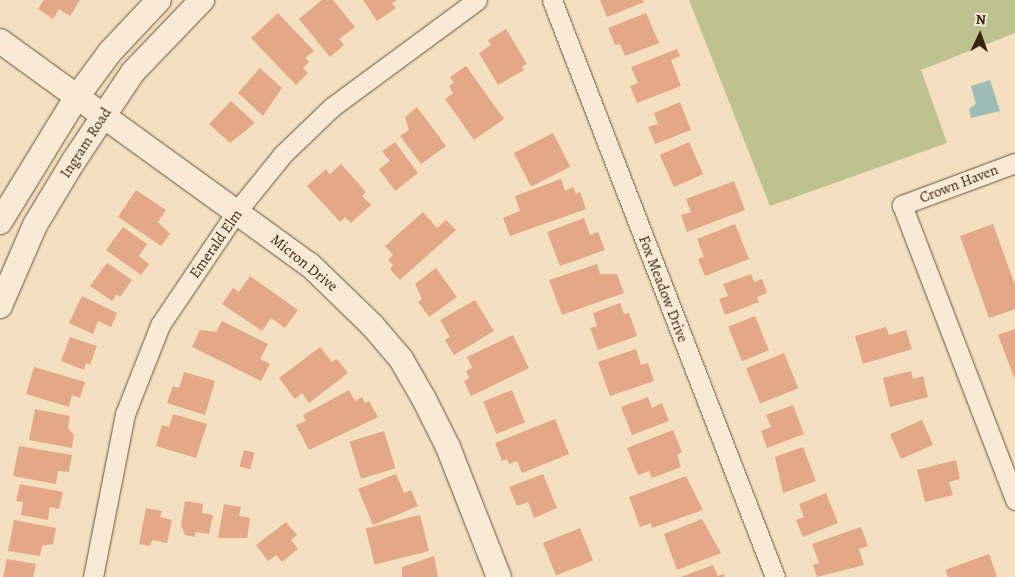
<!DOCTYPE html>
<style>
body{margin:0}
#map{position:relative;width:1015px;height:577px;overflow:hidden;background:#f4dfbf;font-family:Alegreya,serif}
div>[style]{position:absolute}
.green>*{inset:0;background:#bec190}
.water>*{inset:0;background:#9cbcb4}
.building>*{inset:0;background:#e2a887;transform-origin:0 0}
.roads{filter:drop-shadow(0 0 1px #66533a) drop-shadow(0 0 1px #66533a)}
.minor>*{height:19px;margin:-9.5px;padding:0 9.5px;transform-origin:9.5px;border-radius:9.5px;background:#f8ead5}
.tertiary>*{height:24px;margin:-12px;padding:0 12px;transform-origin:12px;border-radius:12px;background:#f8ead5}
span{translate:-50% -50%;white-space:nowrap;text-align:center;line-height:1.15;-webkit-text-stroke:4.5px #f8ead5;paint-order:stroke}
.street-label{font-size:15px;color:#37240e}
.north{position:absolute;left:955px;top:10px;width:50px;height:50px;-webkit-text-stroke:4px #f8ead5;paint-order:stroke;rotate:3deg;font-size:14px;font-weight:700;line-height:20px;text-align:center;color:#37240e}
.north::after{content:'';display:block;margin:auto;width:18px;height:22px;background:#37240e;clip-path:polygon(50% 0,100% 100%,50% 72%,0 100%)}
</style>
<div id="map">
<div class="green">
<div style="clip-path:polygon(689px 0,1015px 0,1015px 33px,921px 70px,947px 143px,770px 206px)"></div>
</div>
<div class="water">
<div style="clip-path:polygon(990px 80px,1000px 111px,971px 118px,969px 109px,976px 104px,971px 86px)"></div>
</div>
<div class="building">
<div style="clip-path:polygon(44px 0,80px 0,70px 16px,59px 9px,53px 19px,38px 9px)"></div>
<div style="clip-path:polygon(322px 0,333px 0,355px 27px,339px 39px,344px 45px,330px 57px,299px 19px)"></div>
<div style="clip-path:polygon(363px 0,397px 0,392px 3px,396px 8px,377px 21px)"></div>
<div style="clip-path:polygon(600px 0,643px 0,644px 2px,607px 17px)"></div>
<div style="clip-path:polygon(278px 13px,314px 51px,305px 58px,309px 62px,303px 68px,308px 73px,296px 85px,251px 38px)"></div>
<div style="clip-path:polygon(646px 13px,659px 43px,625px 56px,620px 44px,615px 45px,608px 28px)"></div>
<div style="clip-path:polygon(506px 29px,527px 64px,522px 66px,524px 70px,498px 85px,479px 53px,491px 45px,488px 40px)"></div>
<div style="clip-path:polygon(677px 49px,680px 56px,671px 60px,681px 86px,637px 103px,630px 86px,638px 83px,631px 67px)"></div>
<div style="clip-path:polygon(466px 66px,504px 119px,474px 140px,445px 99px,453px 93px,449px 86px,454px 83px,450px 77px)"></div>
<div style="clip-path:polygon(260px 68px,282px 88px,263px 116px,238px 93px)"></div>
<div style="clip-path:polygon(231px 101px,255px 123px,230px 143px,209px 124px)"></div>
<div style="clip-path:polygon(680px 102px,691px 130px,655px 144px,648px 127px,658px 124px,654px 113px)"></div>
<div style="clip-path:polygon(417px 107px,446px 146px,421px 164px,400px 136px,409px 130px,405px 117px)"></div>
<div style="left:553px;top:133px;width:38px;height:44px;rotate:63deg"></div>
<div style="clip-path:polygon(395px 142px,418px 173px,395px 191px,379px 169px,390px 161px,382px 151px)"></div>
<div style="left:689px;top:142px;width:35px;height:32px;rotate:66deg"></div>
<div style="clip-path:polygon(341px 164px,366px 192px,362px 196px,371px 205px,351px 223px,345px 217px,340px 222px,307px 186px,326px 169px,330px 174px)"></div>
<div style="clip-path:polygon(561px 179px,565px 191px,573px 187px,576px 194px,580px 192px,586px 209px,510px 236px,503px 218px,520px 211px,515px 196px)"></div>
<div style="clip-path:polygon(734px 181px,745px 210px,687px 232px,681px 215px,691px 212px,686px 199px)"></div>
<div style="clip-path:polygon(136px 190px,166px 210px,158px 222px,170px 234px,161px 246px,118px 217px)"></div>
<div style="clip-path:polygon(423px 212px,437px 228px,446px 220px,456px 230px,400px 280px,390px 269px,393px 265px,388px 260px,393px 255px,385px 246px)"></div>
<div style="clip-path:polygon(584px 218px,590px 235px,598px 232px,605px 250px,560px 266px,547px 232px)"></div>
<div style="clip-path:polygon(735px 224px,749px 259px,705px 276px,698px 259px,704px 257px,697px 239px)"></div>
<div style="clip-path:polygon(993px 224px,1015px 285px,1015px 309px,989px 318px,960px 236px)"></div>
<div style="clip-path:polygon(123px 227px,147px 244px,139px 256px,149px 264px,141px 275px,106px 250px)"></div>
<div style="clip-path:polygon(107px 263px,132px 280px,120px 297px,117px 294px,112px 301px,90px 286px)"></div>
<div style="clip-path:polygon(597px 264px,600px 274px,617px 274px,624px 293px,562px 315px,549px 280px)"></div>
<div style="clip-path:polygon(436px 268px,457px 297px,429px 317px,418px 302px,422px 299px,415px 284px)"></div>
<div style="clip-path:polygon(751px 274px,754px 282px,762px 279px,767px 293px,757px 297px,759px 302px,725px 315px,719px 299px,728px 296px,723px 284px)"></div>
<div style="clip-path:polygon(250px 276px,298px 310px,285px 328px,271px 318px,262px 331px,222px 304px,233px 288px,239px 292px)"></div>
<div style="clip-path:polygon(82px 296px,117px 313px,111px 327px,98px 321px,93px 334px,69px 323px)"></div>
<div style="clip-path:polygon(475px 300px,494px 331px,454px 355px,445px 340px,450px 337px,440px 320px)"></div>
<div style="clip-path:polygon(620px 303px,624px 314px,629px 313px,637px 336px,598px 350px,590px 328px,597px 326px,593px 313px)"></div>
<div style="left:755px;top:316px;width:37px;height:29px;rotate:68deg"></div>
<div style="clip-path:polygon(222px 321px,268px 344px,260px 359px,270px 364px,261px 381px,192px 347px,200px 330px,216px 332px)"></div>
<div style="clip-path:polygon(886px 327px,889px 335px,906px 330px,912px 349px,863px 364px,855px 336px)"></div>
<div style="clip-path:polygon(1015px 329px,1015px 380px,998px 335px)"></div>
<div style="clip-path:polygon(513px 335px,529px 368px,471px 396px,464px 381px,469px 378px,466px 371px,472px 368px,467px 357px)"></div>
<div style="clip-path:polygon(70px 337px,97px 346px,90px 365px,86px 363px,84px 370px,61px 361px)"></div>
<div style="clip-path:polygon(320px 347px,332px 362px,337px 359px,348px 373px,309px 403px,302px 393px,295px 399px,279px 378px)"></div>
<div style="clip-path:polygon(636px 349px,641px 365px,648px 363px,654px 381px,610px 396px,598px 362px)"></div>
<div style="left:784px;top:353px;width:38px;height:41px;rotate:68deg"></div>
<div style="clip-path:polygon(34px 367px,85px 382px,80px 398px,72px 395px,69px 407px,26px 394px)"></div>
<div style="clip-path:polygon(911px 371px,913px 379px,923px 376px,928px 397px,890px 407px,883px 378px)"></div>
<div style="clip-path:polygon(184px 372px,215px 381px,205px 415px,167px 403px,173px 386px,179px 388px)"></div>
<div style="clip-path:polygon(349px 390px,355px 401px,362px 397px,365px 403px,369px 401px,378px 417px,309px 450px,296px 425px,306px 421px,303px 415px)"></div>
<div style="left:512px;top:390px;width:35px;height:31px;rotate:68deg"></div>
<div style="clip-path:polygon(648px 397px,652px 408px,662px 403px,669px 421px,632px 435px,621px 407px)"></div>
<div style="clip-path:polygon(793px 405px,804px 434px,767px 448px,761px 431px,771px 427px,766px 415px)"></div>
<div style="clip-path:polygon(35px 409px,70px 416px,68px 428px,74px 435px,72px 448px,29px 440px)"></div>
<div style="clip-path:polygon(173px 414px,207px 424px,196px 458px,156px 446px,162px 425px,169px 427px)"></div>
<div style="clip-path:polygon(555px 419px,569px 454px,522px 473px,517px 461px,509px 464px,507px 459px,502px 461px,495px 443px)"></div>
<div style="left:922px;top:420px;width:27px;height:35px;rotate:66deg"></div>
<div style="clip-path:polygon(673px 430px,682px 452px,677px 455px,681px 467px,652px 478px,649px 471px,638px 475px,627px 448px)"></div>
<div style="left:384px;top:431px;width:39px;height:36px;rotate:73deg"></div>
<div style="clip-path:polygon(19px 446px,72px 455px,69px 472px,58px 471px,56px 484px,13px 476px)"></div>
<div style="clip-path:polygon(803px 447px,816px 481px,783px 493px,775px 457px)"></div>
<div style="left:244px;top:450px;width:11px;height:17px;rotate:15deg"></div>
<div style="clip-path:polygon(956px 460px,960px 479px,949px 482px,953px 495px,925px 502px,917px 470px)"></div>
<div style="clip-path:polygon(396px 474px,404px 493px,411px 490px,418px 506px,373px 525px,358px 489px)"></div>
<div style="clip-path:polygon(543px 474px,557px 508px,534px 518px,528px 502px,517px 506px,509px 487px)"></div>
<div style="clip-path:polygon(686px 476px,703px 510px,652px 528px,651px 523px,640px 527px,629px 497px)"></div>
<div style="clip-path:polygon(20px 484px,63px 492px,59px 509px,50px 507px,48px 520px,21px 515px,23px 502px,16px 501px)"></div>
<div style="clip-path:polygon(826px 493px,838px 523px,803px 537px,796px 520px,804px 517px,799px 504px)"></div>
<div style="clip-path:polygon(185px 501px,203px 504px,202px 513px,213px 515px,209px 534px,195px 532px,195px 537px,185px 535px,181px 525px)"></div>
<div style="clip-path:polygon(224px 504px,241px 507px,239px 516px,250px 518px,247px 538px,218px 538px)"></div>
<div style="clip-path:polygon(146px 508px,162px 511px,160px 517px,172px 520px,167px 543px,152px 540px,150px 546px,139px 544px)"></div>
<div style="left:420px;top:515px;width:37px;height:56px;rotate:76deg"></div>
<div style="clip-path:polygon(702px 519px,721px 553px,677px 570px,664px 534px)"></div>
<div style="clip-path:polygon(14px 520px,56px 528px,53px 544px,42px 546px,40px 556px,8px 551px)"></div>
<div style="clip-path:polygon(286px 522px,297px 535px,291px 540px,298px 549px,282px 562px,276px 555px,268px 561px,256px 545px)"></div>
<div style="clip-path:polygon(861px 527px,868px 546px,859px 549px,864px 565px,817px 577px,813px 565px,819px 563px,812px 544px)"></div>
<div style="left:580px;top:528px;width:35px;height:40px;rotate:68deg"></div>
<div style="clip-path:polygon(989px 554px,997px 577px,948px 577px,945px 570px)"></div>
<div style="clip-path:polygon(434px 556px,438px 577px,402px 577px,402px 567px)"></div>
<div style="clip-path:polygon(7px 559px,36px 564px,33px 577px,3px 577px)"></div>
<div style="clip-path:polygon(713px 565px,718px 576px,724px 574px,725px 577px,681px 577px)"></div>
</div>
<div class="roads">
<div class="minor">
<div style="left:552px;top:0;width:619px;rotate:68.87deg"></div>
<div style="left:1015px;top:163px;width:121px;rotate:159.6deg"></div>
<div style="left:902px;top:205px;width:316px;rotate:69deg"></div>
<div style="left:93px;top:577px;width:166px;rotate:-78.9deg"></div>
<div style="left:125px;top:414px;width:96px;rotate:-68.5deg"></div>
<div style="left:160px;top:325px;width:138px;rotate:-56deg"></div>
<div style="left:237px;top:211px;width:73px;rotate:-51.1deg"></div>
<div style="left:283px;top:154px;width:68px;rotate:-43.8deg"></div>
<div style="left:332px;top:107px;width:180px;rotate:-36.4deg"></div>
</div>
<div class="tertiary">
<div style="left:0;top:41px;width:382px;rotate:35.9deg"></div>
<div style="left:310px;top:265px;width:86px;rotate:44.1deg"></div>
<div style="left:372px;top:325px;width:45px;rotate:49.5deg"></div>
<div style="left:401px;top:359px;width:46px;rotate:60.1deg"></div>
<div style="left:424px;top:399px;width:54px;rotate:63.4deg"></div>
<div style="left:448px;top:447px;width:140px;rotate:68.6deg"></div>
<div style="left:0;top:222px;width:145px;rotate:-58.5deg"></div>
<div style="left:76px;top:98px;width:57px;rotate:-53.5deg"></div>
<div style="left:110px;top:52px;width:71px;rotate:-46.7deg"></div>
<div style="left:0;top:306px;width:88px;rotate:-66.6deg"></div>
<div style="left:35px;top:225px;width:74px;rotate:-58.9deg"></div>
<div style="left:73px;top:162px;width:108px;rotate:-56.3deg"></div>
<div style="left:133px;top:72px;width:100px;rotate:-46.2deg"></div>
</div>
</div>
<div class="street-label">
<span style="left:86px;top:143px;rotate:-57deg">Ingram Road</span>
<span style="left:959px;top:184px;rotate:-21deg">Crown Haven</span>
<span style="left:216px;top:244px;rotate:-55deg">Emerald Elm</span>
<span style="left:304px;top:263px;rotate:39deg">Micron Drive</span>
<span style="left:663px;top:289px;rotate:69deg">Fox Meadow Drive</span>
</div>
<div class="north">N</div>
</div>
